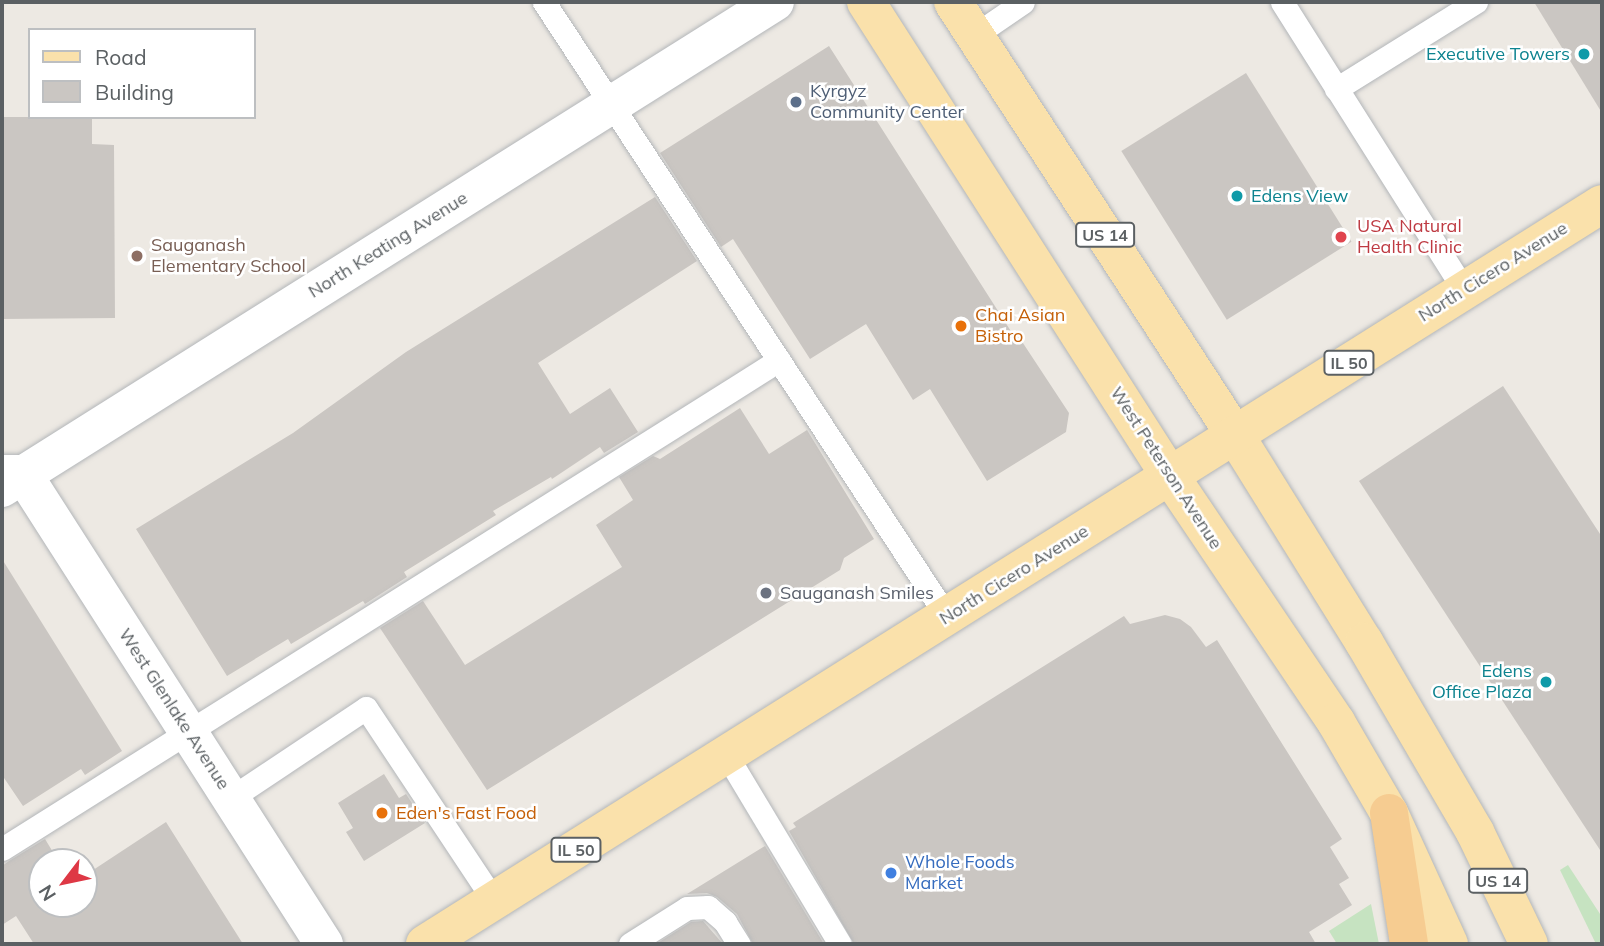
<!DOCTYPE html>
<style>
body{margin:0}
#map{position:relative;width:1604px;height:946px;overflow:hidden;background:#ede9e3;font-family:Mulish,sans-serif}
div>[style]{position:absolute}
.green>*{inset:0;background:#c6e3c1}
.building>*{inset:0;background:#cac6c2;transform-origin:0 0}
.roads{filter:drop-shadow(0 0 2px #b3b6b9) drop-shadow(0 0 2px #b3b6b9)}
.lane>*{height:23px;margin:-11.5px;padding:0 11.5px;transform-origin:11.5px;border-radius:11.5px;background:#fff}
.street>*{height:38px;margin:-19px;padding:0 19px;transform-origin:19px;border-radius:19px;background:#fff}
.primary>*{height:38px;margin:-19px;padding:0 19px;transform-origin:19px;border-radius:19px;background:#fae1ab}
.highway>*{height:38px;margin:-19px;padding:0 19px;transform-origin:19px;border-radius:19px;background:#f6cc91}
.dots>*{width:19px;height:19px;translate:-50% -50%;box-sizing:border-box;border:4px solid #fff;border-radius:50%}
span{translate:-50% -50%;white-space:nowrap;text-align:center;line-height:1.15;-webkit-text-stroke:5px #fff;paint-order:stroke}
.shield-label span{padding:2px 5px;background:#fff;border:2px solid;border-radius:5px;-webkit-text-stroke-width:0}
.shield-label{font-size:16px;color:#5b6063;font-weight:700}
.culture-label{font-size:18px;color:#0d838f}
.right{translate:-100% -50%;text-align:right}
.left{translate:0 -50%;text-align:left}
.service-label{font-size:18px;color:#4e5e75}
.health-label{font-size:18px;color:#be3a42}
.street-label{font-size:18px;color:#5b6063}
.education-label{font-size:18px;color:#785e54}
.food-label{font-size:18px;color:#c56008}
.worship-label{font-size:18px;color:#5b616d}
.shop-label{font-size:18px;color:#366cbe}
.frame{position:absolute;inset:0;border:4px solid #5b6063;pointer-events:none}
.legend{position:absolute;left:28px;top:28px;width:228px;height:91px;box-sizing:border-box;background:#fff;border:2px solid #bdbfc1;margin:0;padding:9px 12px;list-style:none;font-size:21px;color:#5b6063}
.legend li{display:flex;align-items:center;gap:14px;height:35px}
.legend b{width:35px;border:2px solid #bdbfc1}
.north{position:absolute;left:28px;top:848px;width:70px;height:70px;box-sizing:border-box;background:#fff;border:2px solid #bdbfc1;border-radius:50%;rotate:238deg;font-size:19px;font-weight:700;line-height:28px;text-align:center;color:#5b6063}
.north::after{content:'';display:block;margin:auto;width:24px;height:32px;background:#de3845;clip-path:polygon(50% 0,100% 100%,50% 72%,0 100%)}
</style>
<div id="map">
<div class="green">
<div style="clip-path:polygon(1568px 865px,1602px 917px,1602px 944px,1596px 944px,1560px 870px)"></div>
<div style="clip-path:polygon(1371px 904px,1379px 944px,1337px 944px,1329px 931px)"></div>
</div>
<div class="building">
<div style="clip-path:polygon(1534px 2px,1602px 2px,1602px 113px)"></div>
<div style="clip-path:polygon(829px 46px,1014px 336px,1017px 334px,1069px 413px,1066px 432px,987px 481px,930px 389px,913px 400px,866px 324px,810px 359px,733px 239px,721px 247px,660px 153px)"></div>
<div style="left:1246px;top:73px;width:199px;height:147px;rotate:58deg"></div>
<div style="clip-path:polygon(2px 117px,92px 117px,92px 144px,114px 145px,115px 318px,2px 319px)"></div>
<div style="clip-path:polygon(655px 197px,697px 261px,538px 363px,570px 414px,610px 388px,638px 432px,604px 453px,600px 447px,552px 479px,551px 477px,493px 511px,496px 515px,404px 572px,407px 577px,365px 604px,363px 601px,291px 644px,288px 639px,227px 676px,136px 529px,293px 433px,406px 352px)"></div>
<div style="clip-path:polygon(1503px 386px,1602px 537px,1602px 853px,1359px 481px)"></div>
<div style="clip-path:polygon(740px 408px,769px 454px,807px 430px,874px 539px,844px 558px,840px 570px,487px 790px,380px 628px,423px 601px,465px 665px,622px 567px,596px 525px,633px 500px,619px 477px,653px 456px,660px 459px)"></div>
<div style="clip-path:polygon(2px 559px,122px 751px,85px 775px,81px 769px,23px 806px,2px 775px)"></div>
<div style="clip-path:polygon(1165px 615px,1180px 619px,1191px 627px,1206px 647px,1217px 640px,1342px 839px,1330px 847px,1349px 878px,1339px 884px,1352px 905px,1309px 932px,1316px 944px,854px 944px,789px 831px,796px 827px,793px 823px,1124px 616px,1130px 624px)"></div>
<div style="clip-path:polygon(384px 774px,399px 798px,406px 794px,425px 823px,364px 861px,346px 832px,353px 828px,338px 803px)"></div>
<div style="clip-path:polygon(166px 822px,243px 944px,34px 944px,16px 916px,2px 925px,2px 866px,9px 861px,45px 839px,59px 862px,42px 862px,42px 904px,84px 904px,84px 876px)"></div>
<div style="clip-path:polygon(765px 846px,824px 944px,753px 944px,737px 914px,717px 897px,707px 893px,687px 894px)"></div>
<div style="clip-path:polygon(703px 921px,723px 944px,656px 944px,691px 922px)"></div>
</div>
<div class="roads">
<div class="lane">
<div style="left:544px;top:2px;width:735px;rotate:56.76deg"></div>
<div style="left:1282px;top:2px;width:341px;rotate:57.7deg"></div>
<div style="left:975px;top:35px;width:58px;rotate:-34.5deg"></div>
<div style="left:1336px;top:89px;width:165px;rotate:-31.9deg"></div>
<div style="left:727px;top:756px;width:219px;rotate:59deg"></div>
<div style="left:231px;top:798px;width:162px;rotate:-33.7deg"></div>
<div style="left:366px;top:708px;width:232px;rotate:56.4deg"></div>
<div style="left:2px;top:849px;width:918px;rotate:-32.18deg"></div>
<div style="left:630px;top:944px;width:67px;rotate:-32.3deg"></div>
<div style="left:687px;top:908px;width:21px;rotate:-3deg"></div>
<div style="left:708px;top:907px;width:23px;rotate:41deg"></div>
<div style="left:725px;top:922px;width:26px;rotate:58deg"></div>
</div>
<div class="street">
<div style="left:2px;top:474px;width:21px"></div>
<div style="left:23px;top:474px;width:558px;rotate:57.36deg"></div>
<div style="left:2px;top:488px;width:913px;rotate:-32.16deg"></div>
</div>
<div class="primary">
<div style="left:866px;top:2px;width:563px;rotate:57.33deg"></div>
<div style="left:1170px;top:476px;width:297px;rotate:56deg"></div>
<div style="left:1336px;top:722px;width:105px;rotate:59.8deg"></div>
<div style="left:1389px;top:813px;width:144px;rotate:65.4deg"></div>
<div style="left:953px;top:2px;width:517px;rotate:56.93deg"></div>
<div style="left:1235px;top:435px;width:244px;rotate:58.1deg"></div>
<div style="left:1364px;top:642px;width:220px;rotate:59.7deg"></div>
<div style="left:1475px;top:832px;width:124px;rotate:64.3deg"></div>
<div style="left:425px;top:944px;width:1390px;rotate:-32.16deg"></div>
</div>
<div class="highway">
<div style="left:1389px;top:813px;width:133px;rotate:81.3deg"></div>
</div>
</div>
<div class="dots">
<div style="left:1584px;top:54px;background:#0f9aa8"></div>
<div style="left:796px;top:102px;background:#5c6f8a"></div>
<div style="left:1237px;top:196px;background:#0f9aa8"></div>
<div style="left:1341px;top:237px;background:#e0444e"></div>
<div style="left:137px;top:256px;background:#8d6e63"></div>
<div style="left:961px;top:326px;background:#e8710a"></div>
<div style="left:766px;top:593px;background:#6b7280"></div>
<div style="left:1546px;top:682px;background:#0f9aa8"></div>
<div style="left:382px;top:813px;background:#e8710a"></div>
<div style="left:891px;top:873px;background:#3f7fe0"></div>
</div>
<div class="shield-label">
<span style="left:1105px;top:235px">US 14</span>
<span style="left:1349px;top:363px">IL 50</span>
<span style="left:576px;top:850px">IL 50</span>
<span style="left:1498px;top:881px">US 14</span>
</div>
<div class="culture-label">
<span class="right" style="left:1570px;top:54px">Executive Towers</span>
<span class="left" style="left:1251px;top:196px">Edens View</span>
<span class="right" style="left:1532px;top:682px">Edens<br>Office Plaza</span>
</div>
<div class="service-label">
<span class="left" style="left:810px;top:102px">Kyrgyz<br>Community Center</span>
</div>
<div class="health-label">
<span class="left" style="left:1357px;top:237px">USA Natural<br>Health Clinic</span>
</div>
<div class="street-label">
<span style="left:388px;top:245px;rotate:-32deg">North Keating Avenue</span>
<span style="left:1493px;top:272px;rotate:-32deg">North Cicero Avenue</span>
<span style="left:1166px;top:468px;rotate:57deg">West Peterson Avenue</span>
<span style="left:1014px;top:575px;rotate:-32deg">North Cicero Avenue</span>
<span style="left:174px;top:709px;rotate:57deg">West Glenlake Avenue</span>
</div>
<div class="education-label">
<span class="left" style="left:151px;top:256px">Sauganash<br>Elementary School</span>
</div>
<div class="food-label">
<span class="left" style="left:975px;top:326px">Chai Asian<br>Bistro</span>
<span class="left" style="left:396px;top:813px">Eden's Fast Food</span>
</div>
<div class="worship-label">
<span class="left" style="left:780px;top:593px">Sauganash Smiles</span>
</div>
<div class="shop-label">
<span class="left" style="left:905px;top:873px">Whole Foods<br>Market</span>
</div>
<div class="frame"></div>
<ul class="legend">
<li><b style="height:9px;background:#fae1ab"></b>Road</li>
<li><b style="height:19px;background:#cac6c2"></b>Building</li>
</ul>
<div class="north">N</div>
</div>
